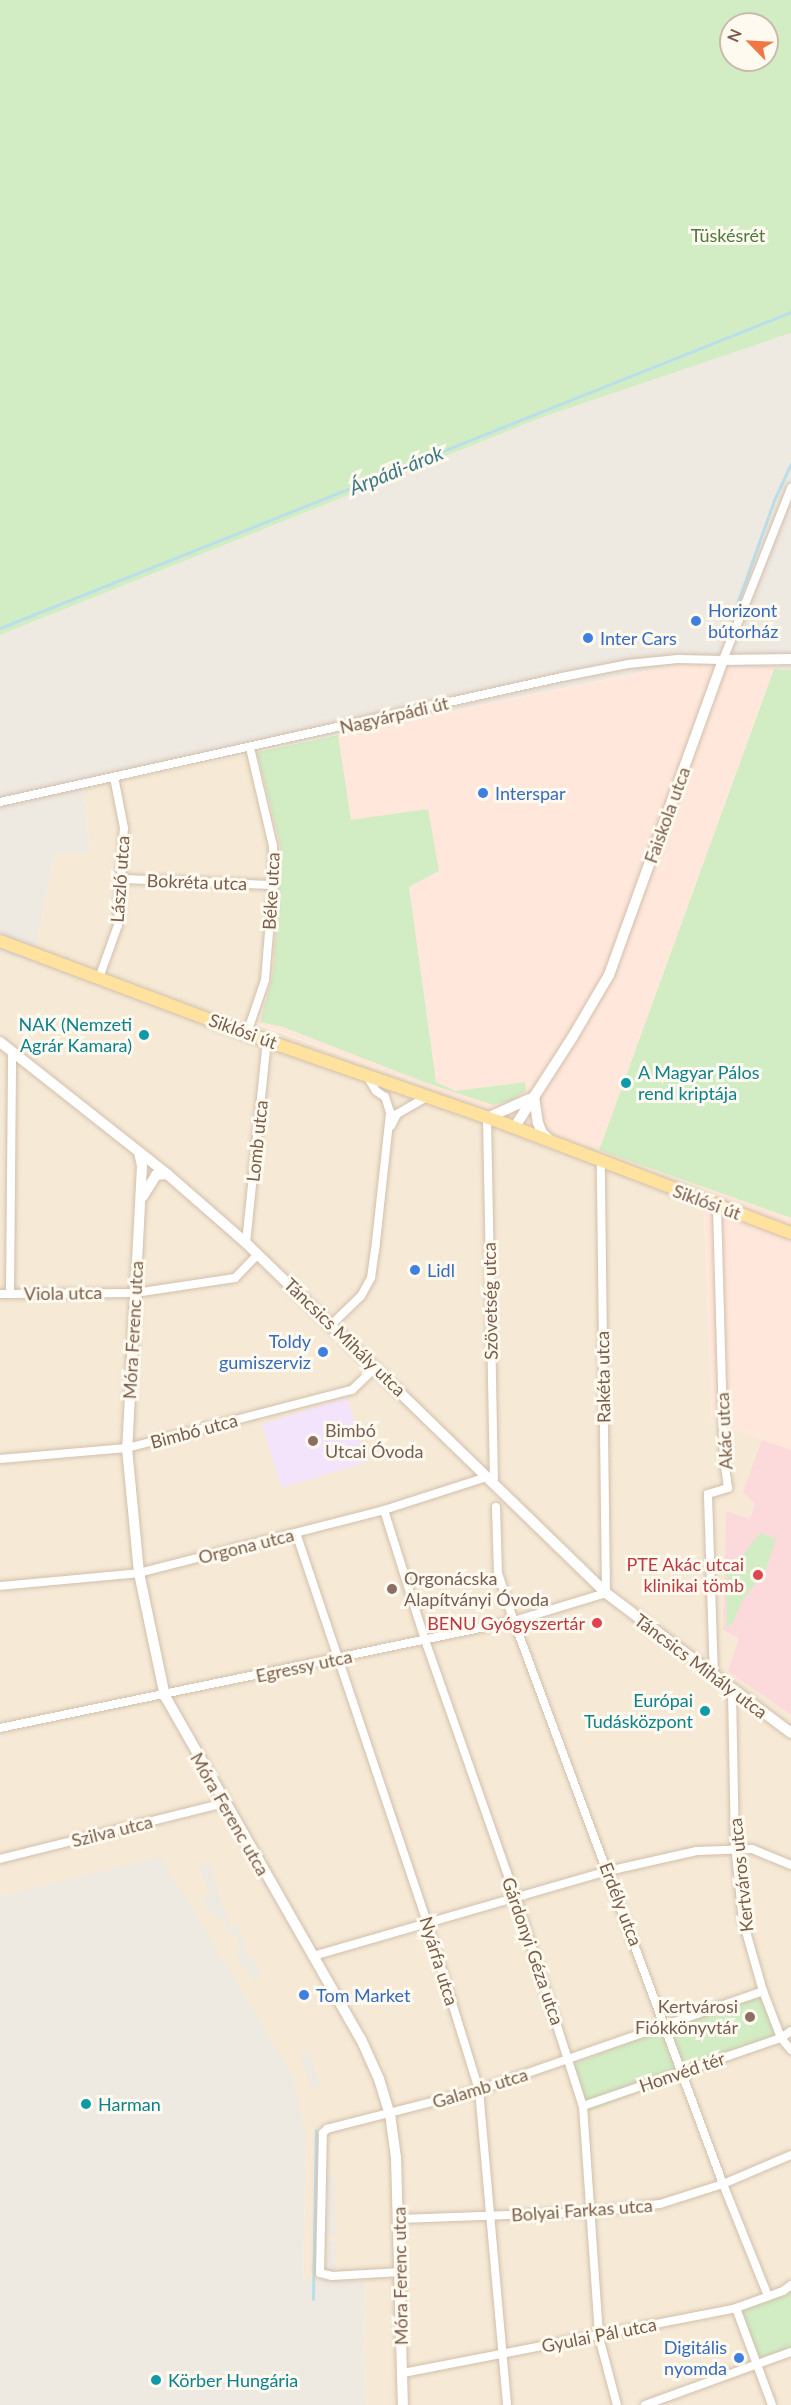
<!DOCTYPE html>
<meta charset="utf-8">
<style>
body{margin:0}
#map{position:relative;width:791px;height:2405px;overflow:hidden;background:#fef7e8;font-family:Lato,sans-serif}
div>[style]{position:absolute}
.residential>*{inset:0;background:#f6ead6}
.commercial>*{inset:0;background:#ffe8db}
.industrial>*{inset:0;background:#eee9e1;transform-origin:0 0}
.education>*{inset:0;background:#f4e4fb;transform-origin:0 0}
.medical>*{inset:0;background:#fcdadc}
.green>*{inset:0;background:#d2edc4;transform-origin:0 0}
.stream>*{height:3px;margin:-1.5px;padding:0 1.5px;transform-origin:1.5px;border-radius:1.5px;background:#badfea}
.roads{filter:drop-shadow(0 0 2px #d2bfac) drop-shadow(0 0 2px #d2bfac)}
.street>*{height:8px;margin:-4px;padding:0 4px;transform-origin:4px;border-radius:4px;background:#fff}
.secondary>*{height:10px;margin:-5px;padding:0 5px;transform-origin:5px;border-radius:5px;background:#fff}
.primary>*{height:12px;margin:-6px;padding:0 6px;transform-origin:6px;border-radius:6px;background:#ffe29e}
.dots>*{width:16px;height:16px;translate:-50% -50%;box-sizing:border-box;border:3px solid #fffaf0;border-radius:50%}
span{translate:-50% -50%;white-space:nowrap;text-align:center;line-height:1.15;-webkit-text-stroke:6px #fffaf0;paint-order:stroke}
.park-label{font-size:18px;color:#4b7b3d}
.shop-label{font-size:18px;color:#366cbe}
.left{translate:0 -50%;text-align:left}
.right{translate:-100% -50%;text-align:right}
.street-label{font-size:18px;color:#7b5e49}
.culture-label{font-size:18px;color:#0d838f}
.education-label{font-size:18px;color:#785e54}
.health-label{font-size:18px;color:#be3a42}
.water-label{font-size:20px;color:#3e7788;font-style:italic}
.north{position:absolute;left:719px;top:12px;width:60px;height:60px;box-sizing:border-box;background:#fffaf0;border:2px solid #cabcad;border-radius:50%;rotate:294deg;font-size:16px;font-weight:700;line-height:24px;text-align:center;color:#7b5e49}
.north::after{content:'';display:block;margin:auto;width:21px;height:27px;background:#f07745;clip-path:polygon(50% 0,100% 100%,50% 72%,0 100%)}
</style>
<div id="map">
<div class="residential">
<div style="clip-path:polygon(253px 753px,274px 845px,265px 980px,253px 1023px,703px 1187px,712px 1421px,791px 1450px,791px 2405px,365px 2405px,364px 2281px,303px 2281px,306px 2136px,161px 1858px,0 1896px,0 952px,32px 963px,55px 851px,90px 852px,83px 788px)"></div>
</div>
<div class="commercial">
<div style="clip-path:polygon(681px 664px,774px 669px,599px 1150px,253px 1022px,265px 980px,274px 845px,253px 753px)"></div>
<div style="clip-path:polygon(703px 1187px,791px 1218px,791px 1450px,712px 1421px)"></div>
</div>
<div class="industrial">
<div style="clip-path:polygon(791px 333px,791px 670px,681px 664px,83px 787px,90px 853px,55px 852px,32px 963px,0 952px,0 635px,543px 417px)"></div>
<div style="clip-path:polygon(161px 1857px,293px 2076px,306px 2136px,303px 2280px,364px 2281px,365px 2405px,0 2405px,0 1896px)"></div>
<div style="clip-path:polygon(209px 1861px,230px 1927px,238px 1925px,248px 1959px,255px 1957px,261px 1977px,251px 1980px,247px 1968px,244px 1969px,239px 1960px,236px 1950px,240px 1948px,235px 1934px,228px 1936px,222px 1918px,217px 1919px,215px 1913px,210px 1914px,206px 1908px,203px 1898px,209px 1896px,199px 1864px)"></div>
<div style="left:309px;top:2050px;width:38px;height:9px;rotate:73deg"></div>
<div style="left:334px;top:2176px;width:59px;height:8px;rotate:88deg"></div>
<div style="left:327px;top:2241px;width:9px;height:31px"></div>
</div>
<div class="education">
<div style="left:347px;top:1398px;width:67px;height:89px;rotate:73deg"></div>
</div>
<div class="medical">
<div style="clip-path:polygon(762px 1440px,791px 1450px,791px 1715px,728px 1671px,739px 1638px,723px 1630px,726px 1511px,750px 1519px,755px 1504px,743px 1492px)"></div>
</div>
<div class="green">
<div style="clip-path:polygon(evenodd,0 0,791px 0,791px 333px,543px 417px,0 635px,0 0,731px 24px,767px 24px,767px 60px,731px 60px,731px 24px)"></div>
<div style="clip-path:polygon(774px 669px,791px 670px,791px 1218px,599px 1150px)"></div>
<div style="clip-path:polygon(338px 735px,351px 820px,428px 809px,439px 871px,409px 887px,436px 1082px,455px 1091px,525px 1082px,526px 1091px,510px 1101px,493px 1105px,424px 1082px,283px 1027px,260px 1022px,273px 973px,280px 845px,257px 752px)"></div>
<div style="clip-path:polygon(760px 1533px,776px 1539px,765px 1572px,742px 1601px,733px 1623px,726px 1627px,727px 1565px,742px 1556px)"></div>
<div style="left:763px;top:1991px;width:50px;height:205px;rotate:69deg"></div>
<div style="clip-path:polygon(791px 2285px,791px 2352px,757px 2364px,736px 2308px)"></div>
</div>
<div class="stream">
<div style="left:736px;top:607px;width:114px;rotate:-70.4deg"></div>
<div style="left:774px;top:500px;width:40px;rotate:-65deg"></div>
<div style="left:0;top:628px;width:852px;rotate:-21.78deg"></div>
<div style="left:313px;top:2299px;width:169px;rotate:-89deg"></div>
</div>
<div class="roads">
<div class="street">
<div style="left:0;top:802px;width:576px;rotate:-12.54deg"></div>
<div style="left:562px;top:677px;width:67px;rotate:-11.1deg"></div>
<div style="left:628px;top:664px;width:50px;rotate:-5.7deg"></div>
<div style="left:678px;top:659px;width:45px;rotate:1.3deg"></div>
<div style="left:723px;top:660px;width:185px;rotate:-68.4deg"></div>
<div style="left:121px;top:879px;width:152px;rotate:2.3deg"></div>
<div style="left:99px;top:978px;width:56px;rotate:-70.3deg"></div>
<div style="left:118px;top:925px;width:97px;rotate:-86.5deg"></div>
<div style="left:124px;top:828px;width:52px;rotate:-101.1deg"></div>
<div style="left:247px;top:1033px;width:56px;rotate:-71.2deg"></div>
<div style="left:265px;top:980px;width:95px;rotate:-85.2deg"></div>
<div style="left:273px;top:885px;width:39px;rotate:-90deg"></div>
<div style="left:273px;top:846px;width:101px;rotate:-103.2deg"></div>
<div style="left:487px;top:1118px;width:366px;rotate:88.9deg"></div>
<div style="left:391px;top:1126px;width:13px;rotate:-63deg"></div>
<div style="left:397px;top:1114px;width:34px;rotate:-30deg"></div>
<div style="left:246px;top:1243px;width:204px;rotate:-84.1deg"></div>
<div style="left:0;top:1294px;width:135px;rotate:-0.4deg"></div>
<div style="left:135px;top:1293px;width:101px;rotate:-8.5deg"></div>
<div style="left:235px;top:1278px;width:33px;rotate:-46deg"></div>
<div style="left:10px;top:1294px;width:242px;rotate:-89.5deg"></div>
<div style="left:332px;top:1324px;width:40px;rotate:-44deg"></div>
<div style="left:361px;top:1296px;width:21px;rotate:-61deg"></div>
<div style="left:371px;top:1278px;width:27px;rotate:-82deg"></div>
<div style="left:375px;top:1251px;width:140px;rotate:-83.8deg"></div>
<div style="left:390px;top:1112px;width:16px;rotate:-108deg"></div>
<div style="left:385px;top:1097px;width:11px;rotate:-146deg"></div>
<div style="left:376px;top:1091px;width:17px;rotate:-121deg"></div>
<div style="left:0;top:1459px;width:127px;rotate:-5deg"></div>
<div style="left:127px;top:1448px;width:232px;rotate:-14.5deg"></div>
<div style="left:352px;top:1390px;width:33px;rotate:-44deg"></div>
<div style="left:496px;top:1507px;width:66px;rotate:88.3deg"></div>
<div style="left:498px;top:1573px;width:45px;rotate:72deg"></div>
<div style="left:512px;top:1616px;width:606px;rotate:69.62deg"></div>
<div style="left:723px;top:2184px;width:121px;rotate:68.1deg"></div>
<div style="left:384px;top:1510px;width:136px;rotate:72.5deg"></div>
<div style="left:425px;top:1640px;width:277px;rotate:70.6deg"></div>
<div style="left:517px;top:1901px;width:215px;rotate:72.2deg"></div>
<div style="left:583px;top:2106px;width:232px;rotate:86deg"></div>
<div style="left:599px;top:2337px;width:70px;rotate:75.2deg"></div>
<div style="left:296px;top:1533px;width:410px;rotate:71.4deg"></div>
<div style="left:427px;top:1922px;width:176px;rotate:72.8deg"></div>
<div style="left:479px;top:2090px;width:316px;rotate:84.9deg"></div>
<div style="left:0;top:1586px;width:140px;rotate:-5.3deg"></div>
<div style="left:139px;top:1573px;width:253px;rotate:-14.4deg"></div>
<div style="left:384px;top:1510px;width:108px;rotate:-17.8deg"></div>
<div style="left:714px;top:1677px;width:183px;rotate:-91.9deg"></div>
<div style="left:708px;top:1494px;width:21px;rotate:-17deg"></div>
<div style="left:728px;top:1488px;width:30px;rotate:-98deg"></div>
<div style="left:724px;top:1458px;width:253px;rotate:-91.6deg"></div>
<div style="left:732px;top:1691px;width:153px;rotate:88.9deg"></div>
<div style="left:735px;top:1844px;width:77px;rotate:84.1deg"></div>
<div style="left:743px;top:1921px;width:73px;rotate:74.1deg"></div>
<div style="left:763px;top:1991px;width:50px;rotate:69deg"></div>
<div style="left:781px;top:2038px;width:16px;rotate:50deg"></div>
<div style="left:0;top:1728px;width:525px;rotate:-11.76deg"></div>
<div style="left:514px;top:1621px;width:96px;rotate:-16.9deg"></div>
<div style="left:606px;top:1593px;width:432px;rotate:-90.7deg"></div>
<div style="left:0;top:1859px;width:232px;rotate:-14deg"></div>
<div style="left:313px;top:1956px;width:307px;rotate:-16.1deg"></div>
<div style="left:608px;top:1871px;width:91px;rotate:-12.7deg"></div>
<div style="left:697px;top:1851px;width:55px;rotate:-2.1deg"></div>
<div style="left:752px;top:1849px;width:42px;rotate:22.3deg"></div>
<div style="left:583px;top:2106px;width:209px;rotate:-19deg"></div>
<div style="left:781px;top:2038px;width:12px;rotate:-35deg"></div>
<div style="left:399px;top:2219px;width:192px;rotate:-2.1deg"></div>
<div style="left:591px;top:2212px;width:69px;rotate:-6.6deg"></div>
<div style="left:660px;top:2204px;width:66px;rotate:-17.6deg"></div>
<div style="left:723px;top:2184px;width:74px;rotate:-23.1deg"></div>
<div style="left:401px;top:2272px;width:69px;rotate:176.7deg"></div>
<div style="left:332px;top:2276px;width:12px;rotate:-166deg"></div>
<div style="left:320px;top:2273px;width:140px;rotate:-88.8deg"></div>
<div style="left:323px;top:2133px;width:6px;rotate:-45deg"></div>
<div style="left:327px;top:2129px;width:157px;rotate:-14.4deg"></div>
<div style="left:479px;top:2090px;width:301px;rotate:-19.2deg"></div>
<div style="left:736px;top:2308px;width:103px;rotate:69.6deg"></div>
<div style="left:403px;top:2373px;width:339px;rotate:-11deg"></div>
<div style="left:736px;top:2308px;width:50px;rotate:-19.9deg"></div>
<div style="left:783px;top:2291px;width:10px;rotate:-37deg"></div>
<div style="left:645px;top:2405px;width:155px;rotate:-20deg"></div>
</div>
<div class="secondary">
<div style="left:0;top:1042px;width:213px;rotate:38.3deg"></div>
<div style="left:167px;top:1174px;width:105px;rotate:41.1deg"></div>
<div style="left:246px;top:1243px;width:502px;rotate:44.19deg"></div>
<div style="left:606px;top:1593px;width:232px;rotate:37.1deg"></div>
<div style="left:534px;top:1096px;width:27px;rotate:82deg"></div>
<div style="left:538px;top:1123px;width:11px;rotate:68deg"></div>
<div style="left:542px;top:1133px;width:12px;rotate:42deg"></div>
<div style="left:487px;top:1118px;width:46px;rotate:-24.3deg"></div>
<div style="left:514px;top:1128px;width:107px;rotate:-57.2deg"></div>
<div style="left:572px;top:1038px;width:73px;rotate:-59.6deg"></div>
<div style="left:609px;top:975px;width:335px;rotate:-70.1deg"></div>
<div style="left:723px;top:660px;width:68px;rotate:-0.8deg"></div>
<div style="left:139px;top:1152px;width:14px;rotate:78deg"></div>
<div style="left:142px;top:1166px;width:282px;rotate:93deg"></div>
<div style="left:127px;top:1448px;width:126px;rotate:84.5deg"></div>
<div style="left:139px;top:1573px;width:126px;rotate:78.1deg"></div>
<div style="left:165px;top:1696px;width:395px;rotate:60.3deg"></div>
<div style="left:361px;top:2039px;width:44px;rotate:65.8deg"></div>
<div style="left:379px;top:2079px;width:37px;rotate:73deg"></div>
<div style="left:390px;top:2114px;width:44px;rotate:82.2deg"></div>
<div style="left:396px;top:2158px;width:247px;rotate:88.4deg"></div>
<div style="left:143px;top:1196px;width:25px;rotate:-58deg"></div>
<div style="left:156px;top:1175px;width:11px;rotate:-5deg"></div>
</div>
<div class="primary">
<div style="left:0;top:941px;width:270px;rotate:20.6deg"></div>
<div style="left:253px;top:1036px;width:270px;rotate:19.2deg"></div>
<div style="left:508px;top:1125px;width:303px;rotate:20.9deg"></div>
</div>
</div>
<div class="dots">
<div style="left:696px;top:621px;background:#3f7fe0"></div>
<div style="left:588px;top:638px;background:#3f7fe0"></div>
<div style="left:483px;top:793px;background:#3f7fe0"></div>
<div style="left:144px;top:1035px;background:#0f9aa8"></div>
<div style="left:626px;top:1083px;background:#0f9aa8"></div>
<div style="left:415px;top:1270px;background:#3f7fe0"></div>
<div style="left:323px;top:1352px;background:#3f7fe0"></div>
<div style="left:313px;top:1441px;background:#8d6e63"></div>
<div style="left:758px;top:1575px;background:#e0444e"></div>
<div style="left:392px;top:1589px;background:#8d6e63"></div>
<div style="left:597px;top:1623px;background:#e0444e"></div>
<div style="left:705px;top:1711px;background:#0f9aa8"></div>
<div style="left:304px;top:1995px;background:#3f7fe0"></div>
<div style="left:750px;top:2017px;background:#8d6e63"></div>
<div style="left:86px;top:2104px;background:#0f9aa8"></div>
<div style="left:739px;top:2358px;background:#3f7fe0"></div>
<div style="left:156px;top:2380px;background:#0f9aa8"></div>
</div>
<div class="park-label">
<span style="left:728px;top:235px">Tüskésrét</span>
</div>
<div class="shop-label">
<span class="left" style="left:708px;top:621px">Horizont<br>bútorház</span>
<span class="left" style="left:600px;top:638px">Inter Cars</span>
<span class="left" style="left:495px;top:793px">Interspar</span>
<span class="left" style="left:427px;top:1270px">Lidl</span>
<span class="right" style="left:311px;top:1352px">Toldy<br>gumiszerviz</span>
<span class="left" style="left:316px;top:1995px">Tom Market</span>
<span class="right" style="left:727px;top:2358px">Digitális<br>nyomda</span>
</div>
<div class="street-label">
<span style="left:394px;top:715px;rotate:-13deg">Nagyárpádi út</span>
<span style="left:667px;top:815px;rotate:-70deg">Faiskola utca</span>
<span style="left:120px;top:879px;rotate:-86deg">László utca</span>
<span style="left:197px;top:882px;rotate:2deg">Bokréta utca</span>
<span style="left:271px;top:891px;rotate:-87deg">Béke utca</span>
<span style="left:243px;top:1031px;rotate:20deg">Siklósi út</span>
<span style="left:257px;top:1141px;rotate:-84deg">Lomb utca</span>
<span style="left:707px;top:1202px;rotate:20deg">Siklósi út</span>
<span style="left:63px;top:1293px;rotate:-1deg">Viola utca</span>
<span style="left:490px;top:1301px;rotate:-91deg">Szövetség utca</span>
<span style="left:133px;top:1330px;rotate:-87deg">Móra Ferenc utca</span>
<span style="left:345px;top:1337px;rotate:44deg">Táncsics Mihály utca</span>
<span style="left:603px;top:1377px;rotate:-91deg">Rakéta utca</span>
<span style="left:194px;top:1431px;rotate:-15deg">Bimbó utca</span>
<span style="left:724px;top:1431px;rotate:-93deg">Akác utca</span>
<span style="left:246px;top:1546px;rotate:-14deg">Orgona utca</span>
<span style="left:304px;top:1666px;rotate:-12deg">Egressy utca</span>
<span style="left:701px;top:1666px;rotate:37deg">Táncsics Mihály utca</span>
<span style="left:230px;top:1814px;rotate:60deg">Móra Ferenc utca</span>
<span style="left:112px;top:1831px;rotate:-14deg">Szilva utca</span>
<span style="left:741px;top:1875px;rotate:-96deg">Kertváros utca</span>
<span style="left:621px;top:1904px;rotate:69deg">Erdély utca</span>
<span style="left:533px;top:1951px;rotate:71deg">Gárdonyi Géza utca</span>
<span style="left:439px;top:1961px;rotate:73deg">Nyárfa utca</span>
<span style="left:682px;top:2072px;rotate:-19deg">Honvéd tér</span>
<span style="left:480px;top:2088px;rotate:-17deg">Galamb utca</span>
<span style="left:582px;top:2210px;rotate:-4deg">Bolyai Farkas utca</span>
<span style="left:400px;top:2276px;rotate:-91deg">Móra Ferenc utca</span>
<span style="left:599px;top:2335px;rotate:-11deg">Gyulai Pál utca</span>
</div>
<div class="culture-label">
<span class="right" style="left:132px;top:1035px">NAK (Nemzeti<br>Agrár Kamara)</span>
<span class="left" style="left:638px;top:1083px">A Magyar Pálos<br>rend kriptája</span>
<span class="right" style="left:693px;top:1711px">Európai<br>Tudásközpont</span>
<span class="left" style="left:98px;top:2104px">Harman</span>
<span class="left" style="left:168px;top:2380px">Körber Hungária</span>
</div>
<div class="education-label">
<span class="left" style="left:325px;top:1441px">Bimbó<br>Utcai Óvoda</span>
<span class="left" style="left:404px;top:1589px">Orgonácska<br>Alapítványi Óvoda</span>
<span class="right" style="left:738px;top:2017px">Kertvárosi<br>Fiókkönyvtár</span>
</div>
<div class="health-label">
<span class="right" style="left:744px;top:1575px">PTE Akác utcai<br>klinikai tömb</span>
<span class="right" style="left:585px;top:1623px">BENU Gyógyszertár</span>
</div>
<div class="water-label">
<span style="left:396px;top:470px;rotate:-22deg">Árpádi-árok</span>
</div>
<div class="north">N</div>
</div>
